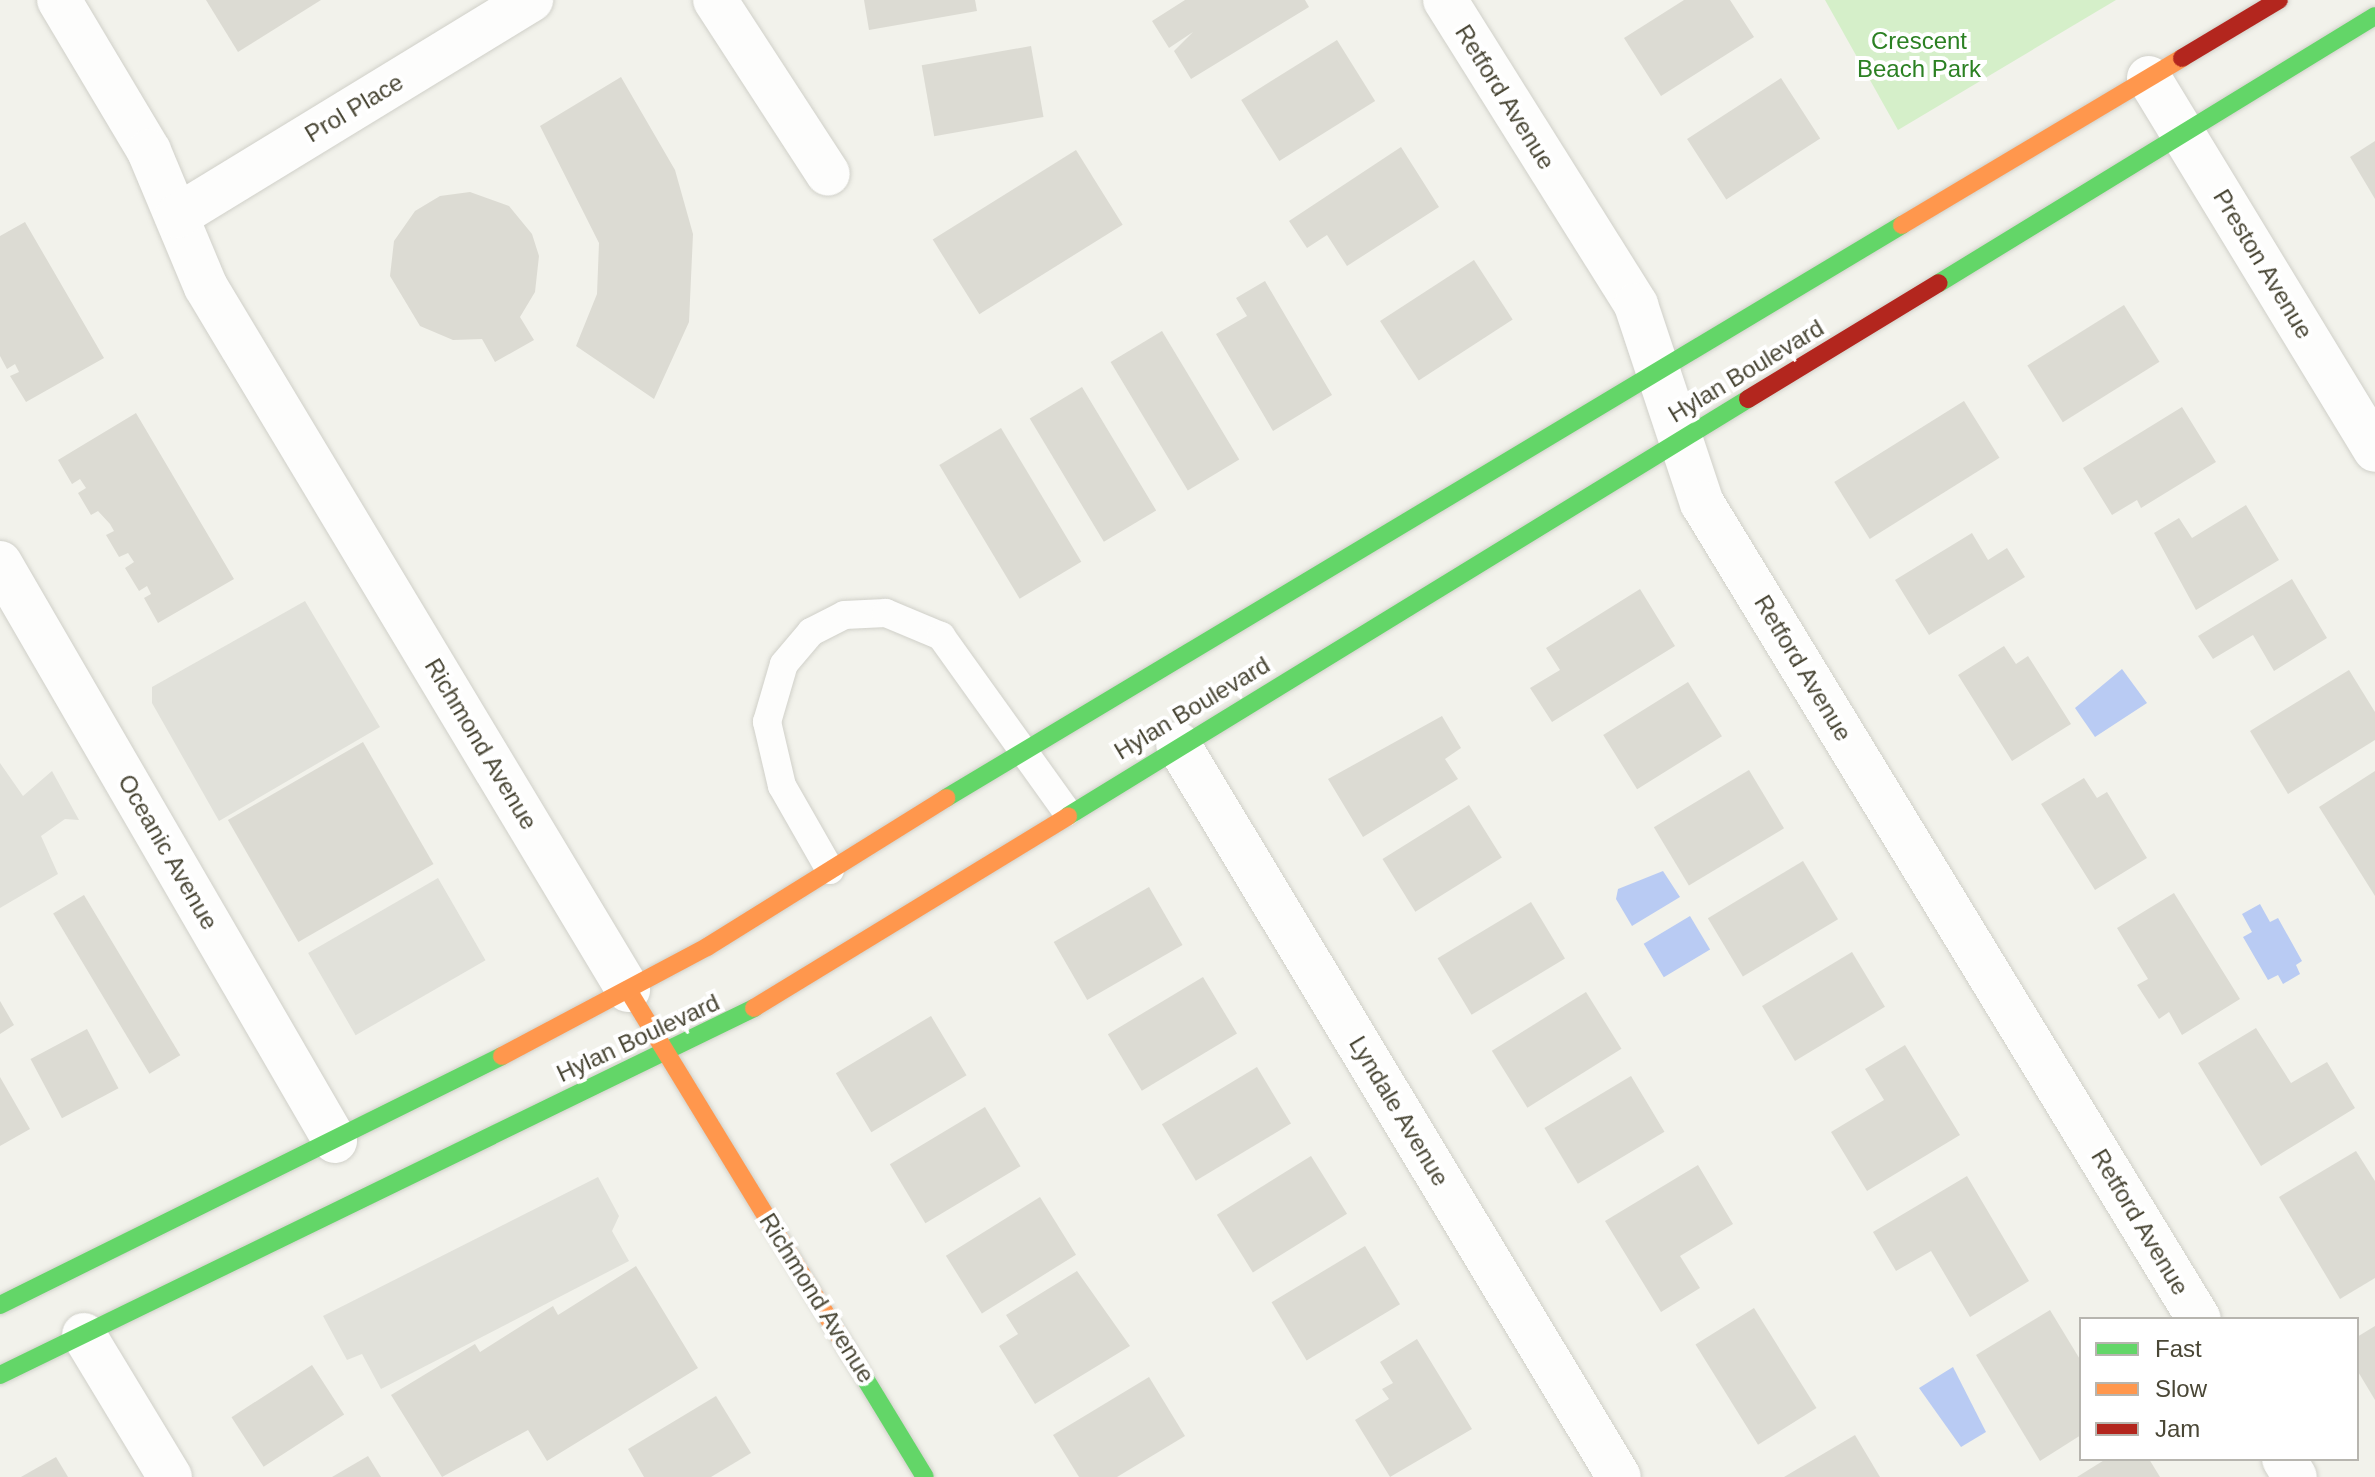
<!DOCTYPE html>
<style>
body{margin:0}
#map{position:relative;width:2375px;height:1477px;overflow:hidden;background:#f2f2eb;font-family:Arial,sans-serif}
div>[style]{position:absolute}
.green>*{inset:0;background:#d5efc9}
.parking>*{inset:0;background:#e1e1da;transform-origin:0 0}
.water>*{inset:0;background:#b9cbf3;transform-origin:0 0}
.building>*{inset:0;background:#dcdbd3;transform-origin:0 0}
.roads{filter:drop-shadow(0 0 2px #d0d0c9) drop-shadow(0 0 2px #d0d0c9)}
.lane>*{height:28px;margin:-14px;padding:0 14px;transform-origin:14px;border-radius:14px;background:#fdfdfc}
.street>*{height:44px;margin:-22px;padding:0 22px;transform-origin:22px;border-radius:22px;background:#fdfdfc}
.fast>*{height:18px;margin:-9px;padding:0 9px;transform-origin:9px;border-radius:9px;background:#63d668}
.slow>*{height:18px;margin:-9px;padding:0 9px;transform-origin:9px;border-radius:9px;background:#ff974d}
.jam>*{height:18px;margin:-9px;padding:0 9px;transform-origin:9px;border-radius:9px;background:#b3261e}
span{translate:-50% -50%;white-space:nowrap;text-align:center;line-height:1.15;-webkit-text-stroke:8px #fff;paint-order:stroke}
.park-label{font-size:24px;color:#2c8123}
.street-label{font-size:24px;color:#4a4736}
.legend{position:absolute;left:2079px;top:1317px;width:280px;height:144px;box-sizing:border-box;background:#fff;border:2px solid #b7b5af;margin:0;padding:10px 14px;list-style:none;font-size:24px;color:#4a4736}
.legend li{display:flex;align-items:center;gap:16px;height:40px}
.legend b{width:40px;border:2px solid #b7b5af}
</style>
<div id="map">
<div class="green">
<div style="clip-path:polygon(1825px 0,2116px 0,1898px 130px)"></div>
</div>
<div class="parking">
<div style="clip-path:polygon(305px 601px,380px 727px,219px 821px,152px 703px,152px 687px)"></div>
<div style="clip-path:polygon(0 763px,23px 796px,52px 771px,79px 820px,65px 819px,41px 836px,58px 874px,0 908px)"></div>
<div style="left:438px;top:878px;width:95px;height:150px;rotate:60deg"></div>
<div style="clip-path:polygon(598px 1177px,619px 1216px,612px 1231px,629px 1261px,381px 1389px,362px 1354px,347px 1360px,323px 1316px)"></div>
</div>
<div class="water">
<div style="clip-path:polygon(2122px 669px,2147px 703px,2095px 737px,2075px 708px)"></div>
<div style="clip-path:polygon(1663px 871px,1680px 897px,1632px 926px,1616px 899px,1618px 889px)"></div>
<div style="clip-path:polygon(2260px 904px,2270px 922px,2278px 918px,2302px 961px,2296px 965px,2300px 974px,2283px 984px,2278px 975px,2268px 980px,2243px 937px,2252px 932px,2242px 914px)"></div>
<div style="left:1690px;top:916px;width:39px;height:54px;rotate:59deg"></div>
<div style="clip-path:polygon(1953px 1367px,1986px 1432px,1961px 1447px,1919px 1388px)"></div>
</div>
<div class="building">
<div style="clip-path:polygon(206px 0,321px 0,238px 52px)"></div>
<div style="clip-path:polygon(864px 0,975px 0,977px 11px,869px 30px)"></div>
<div style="clip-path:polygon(1185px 0,1305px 0,1309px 7px,1191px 79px,1174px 51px,1193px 32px,1169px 48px,1152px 21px)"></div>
<div style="clip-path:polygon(1684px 0,1730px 0,1754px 37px,1661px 96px,1624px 38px)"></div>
<div style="left:1337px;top:40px;width:72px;height:113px;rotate:58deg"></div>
<div style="left:1031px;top:46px;width:72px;height:111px;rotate:80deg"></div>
<div style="clip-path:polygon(621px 77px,675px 170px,693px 234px,689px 322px,654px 399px,576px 346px,597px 294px,599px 243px,540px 126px)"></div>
<div style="left:1781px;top:78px;width:72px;height:112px;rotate:57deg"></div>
<div style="clip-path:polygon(2375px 141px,2375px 199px,2350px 157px)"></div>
<div style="clip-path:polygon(1401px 147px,1439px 207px,1347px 266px,1327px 235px,1307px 248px,1289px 221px)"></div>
<div style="left:1076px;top:150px;width:88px;height:169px;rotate:58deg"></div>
<div style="clip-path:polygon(470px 192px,509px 206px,532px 234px,539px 256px,535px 292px,520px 317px,534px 340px,495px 362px,482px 339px,453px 340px,420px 326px,390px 276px,394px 241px,415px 211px,440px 196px)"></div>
<div style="clip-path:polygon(25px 222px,104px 358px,26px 402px,10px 376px,19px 372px,15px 364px,7px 369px,0 356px,0 236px)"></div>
<div style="left:1474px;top:260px;width:71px;height:112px;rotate:57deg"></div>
<div style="clip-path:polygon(1265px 281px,1332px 395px,1273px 431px,1216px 334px,1247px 316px,1236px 298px)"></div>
<div style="left:2124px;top:305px;width:67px;height:114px;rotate:58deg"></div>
<div style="left:1162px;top:331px;width:150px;height:60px;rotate:59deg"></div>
<div style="left:1082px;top:387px;width:144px;height:61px;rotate:59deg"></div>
<div style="left:1964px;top:401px;width:67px;height:153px;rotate:58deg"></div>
<div style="clip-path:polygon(2182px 407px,2216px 462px,2141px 508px,2137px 500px,2112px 515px,2083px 468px)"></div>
<div style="clip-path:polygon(136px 413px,234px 579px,158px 623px,144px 598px,151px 594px,147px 586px,139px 591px,125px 568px,134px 562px,128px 553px,119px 557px,106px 535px,114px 531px,110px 524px,98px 511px,91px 515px,78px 493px,86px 488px,80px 479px,72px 484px,58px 460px)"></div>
<div style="left:1001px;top:428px;width:156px;height:72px;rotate:59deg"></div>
<div style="clip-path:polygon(2246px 505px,2279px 560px,2196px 610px,2154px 533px,2179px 518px,2192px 538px)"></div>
<div style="clip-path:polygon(1972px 533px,1988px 560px,2007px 548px,2025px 577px,1929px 635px,1895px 580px)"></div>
<div style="clip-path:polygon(2292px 579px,2327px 638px,2274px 671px,2253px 635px,2213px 659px,2198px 636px)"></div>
<div style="clip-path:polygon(1640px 589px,1675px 646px,1552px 722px,1530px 688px,1560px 670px,1546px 648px)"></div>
<div style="clip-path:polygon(2004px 646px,2016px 664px,2028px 656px,2071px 724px,2012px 761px,1958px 675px)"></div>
<div style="clip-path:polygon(2349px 670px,2375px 712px,2375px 740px,2288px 794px,2250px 731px)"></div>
<div style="left:1688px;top:682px;width:64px;height:100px;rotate:58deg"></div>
<div style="clip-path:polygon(1442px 716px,1461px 748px,1445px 759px,1458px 779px,1363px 837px,1328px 779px)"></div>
<div style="left:363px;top:742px;width:141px;height:156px;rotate:60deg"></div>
<div style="left:1749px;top:770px;width:68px;height:111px;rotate:59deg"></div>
<div style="clip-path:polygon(2375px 771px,2375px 896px,2319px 807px)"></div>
<div style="clip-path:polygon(2084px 778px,2097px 798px,2107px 792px,2147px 858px,2095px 890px,2041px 804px)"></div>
<div style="left:1469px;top:805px;width:62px;height:102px;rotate:58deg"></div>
<div style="left:1803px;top:861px;width:68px;height:111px;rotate:59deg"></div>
<div style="left:1149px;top:887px;width:67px;height:110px;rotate:60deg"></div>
<div style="clip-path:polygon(2174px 893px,2240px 999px,2182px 1035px,2169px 1012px,2159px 1019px,2137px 985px,2148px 979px,2117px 928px)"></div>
<div style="left:84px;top:895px;width:187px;height:36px;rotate:59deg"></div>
<div style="left:1531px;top:902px;width:66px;height:109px;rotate:59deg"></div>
<div style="left:1852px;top:952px;width:64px;height:105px;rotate:59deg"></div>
<div style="left:1203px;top:977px;width:66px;height:111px;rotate:59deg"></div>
<div style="left:1586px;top:992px;width:67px;height:111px;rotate:58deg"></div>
<div style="clip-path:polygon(0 1001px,14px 1025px,0 1034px)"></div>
<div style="left:931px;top:1016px;width:69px;height:111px;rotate:59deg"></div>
<div style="clip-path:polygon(2256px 1028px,2291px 1083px,2327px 1062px,2355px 1108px,2261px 1166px,2198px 1063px)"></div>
<div style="left:87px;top:1029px;width:67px;height:64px;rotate:62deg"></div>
<div style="clip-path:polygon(1905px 1045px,1960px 1135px,1867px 1191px,1831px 1132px,1884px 1100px,1865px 1069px)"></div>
<div style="left:1257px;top:1067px;width:66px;height:111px;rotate:59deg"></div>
<div style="left:1631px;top:1076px;width:65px;height:101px;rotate:59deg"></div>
<div style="clip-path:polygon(0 1077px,30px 1129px,0 1146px)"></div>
<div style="left:985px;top:1107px;width:69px;height:111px;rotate:59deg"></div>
<div style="clip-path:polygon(2356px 1151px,2375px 1181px,2375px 1278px,2340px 1299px,2279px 1197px)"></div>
<div style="left:1311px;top:1156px;width:68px;height:111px;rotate:58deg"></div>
<div style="clip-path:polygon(1698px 1165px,1733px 1224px,1680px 1256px,1700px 1288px,1661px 1312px,1605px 1221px)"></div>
<div style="clip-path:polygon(1967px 1176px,2029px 1281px,1970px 1317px,1931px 1251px,1896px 1271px,1873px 1232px)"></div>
<div style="left:1040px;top:1197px;width:68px;height:111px;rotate:58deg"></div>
<div style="left:1365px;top:1246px;width:68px;height:109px;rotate:59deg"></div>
<div style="clip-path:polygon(636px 1266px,698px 1368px,547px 1461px,528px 1430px,442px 1477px,391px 1395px,475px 1344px,480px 1352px,553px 1306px,558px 1315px)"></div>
<div style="clip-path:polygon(1077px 1271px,1130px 1346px,1035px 1404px,999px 1346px,1018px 1334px,1006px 1315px)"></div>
<div style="left:1754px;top:1308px;width:118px;height:69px;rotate:58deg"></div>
<div style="clip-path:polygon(2050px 1310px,2081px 1361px,2081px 1435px,2040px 1461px,1976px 1355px)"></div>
<div style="clip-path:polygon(2375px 1326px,2375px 1400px,2357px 1370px,2357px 1337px)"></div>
<div style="clip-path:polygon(1417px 1339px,1472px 1429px,1390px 1477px,1355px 1420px,1389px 1399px,1382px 1389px,1393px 1383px,1380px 1362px)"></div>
<div style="left:312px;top:1365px;width:59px;height:96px;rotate:57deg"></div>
<div style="clip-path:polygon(1149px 1377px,1185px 1436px,1117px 1477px,1079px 1477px,1053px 1435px)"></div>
<div style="clip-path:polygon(716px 1396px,751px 1453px,711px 1477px,644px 1477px,628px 1449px)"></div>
<div style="clip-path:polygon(1855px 1435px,1880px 1477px,1784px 1477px)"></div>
<div style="clip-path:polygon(368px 1456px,381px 1477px,332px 1477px)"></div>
<div style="clip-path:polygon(56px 1457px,68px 1477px,21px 1477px)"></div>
<div style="clip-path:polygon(2106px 1459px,2149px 1459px,2160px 1477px,2077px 1477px)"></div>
</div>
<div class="roads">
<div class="lane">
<div style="left:830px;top:870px;width:97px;rotate:-119.7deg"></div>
<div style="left:782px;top:786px;width:66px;rotate:-103.2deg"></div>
<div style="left:767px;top:722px;width:60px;rotate:-73.7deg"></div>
<div style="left:784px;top:664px;width:42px;rotate:-49.8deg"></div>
<div style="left:811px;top:632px;width:37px;rotate:-27deg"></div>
<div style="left:844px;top:615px;width:42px;rotate:-2.7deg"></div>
<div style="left:886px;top:613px;width:60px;rotate:22.7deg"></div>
<div style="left:941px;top:636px;width:216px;rotate:54.4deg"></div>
</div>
<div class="street">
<div style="left:59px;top:0;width:176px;rotate:59.2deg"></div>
<div style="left:149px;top:151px;width:147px;rotate:67.3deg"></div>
<div style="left:206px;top:287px;width:820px;rotate:59.02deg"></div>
<div style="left:715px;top:0;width:207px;rotate:57deg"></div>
<div style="left:1445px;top:0;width:360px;rotate:57.9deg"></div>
<div style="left:1636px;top:305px;width:209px;rotate:71.6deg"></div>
<div style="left:1702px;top:503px;width:955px;rotate:58.66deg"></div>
<div style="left:2149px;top:78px;width:435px;rotate:58.7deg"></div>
<div style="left:177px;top:216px;width:415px;rotate:-31.4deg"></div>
<div style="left:0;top:563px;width:668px;rotate:59.9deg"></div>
<div style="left:1178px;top:744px;width:855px;rotate:58.97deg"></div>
<div style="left:84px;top:1335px;width:166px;rotate:58.8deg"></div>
<div style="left:2284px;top:1459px;width:21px;rotate:59deg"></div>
</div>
<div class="fast">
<div style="left:1939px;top:283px;width:511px;rotate:-31.48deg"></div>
<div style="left:946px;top:798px;width:1115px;rotate:-30.94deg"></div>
<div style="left:1068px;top:816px;width:798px;rotate:-31.52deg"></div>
<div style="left:0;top:1305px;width:560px;rotate:-26.38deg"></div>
<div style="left:852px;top:1357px;width:140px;rotate:58.7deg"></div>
<div style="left:0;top:1375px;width:839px;rotate:-25.95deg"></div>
</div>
<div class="slow">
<div style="left:1902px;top:225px;width:326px;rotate:-30.8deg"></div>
<div style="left:628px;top:990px;width:430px;rotate:58.6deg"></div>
<div style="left:754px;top:1008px;width:368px;rotate:-31.4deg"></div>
<div style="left:502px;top:1056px;width:232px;rotate:-28deg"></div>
<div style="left:707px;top:947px;width:282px;rotate:-31.9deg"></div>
</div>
<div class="jam">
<div style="left:2182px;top:58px;width:113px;rotate:-30.9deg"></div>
<div style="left:1748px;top:399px;width:223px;rotate:-31.3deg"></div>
</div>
</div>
<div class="park-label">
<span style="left:1919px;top:55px">Crescent<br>Beach Park</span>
</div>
<div class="street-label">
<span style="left:1505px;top:97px;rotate:58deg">Retford Avenue</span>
<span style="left:354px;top:108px;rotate:-31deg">Prol Place</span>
<span style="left:2263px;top:264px;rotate:59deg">Preston Avenue</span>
<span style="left:1746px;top:371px;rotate:-31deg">Hylan Boulevard</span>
<span style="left:1803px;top:668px;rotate:59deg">Retford Avenue</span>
<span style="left:1192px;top:708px;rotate:-31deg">Hylan Boulevard</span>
<span style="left:481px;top:744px;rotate:59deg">Richmond Avenue</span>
<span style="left:168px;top:852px;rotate:60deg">Oceanic Avenue</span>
<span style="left:638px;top:1038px;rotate:-25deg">Hylan Boulevard</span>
<span style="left:1399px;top:1111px;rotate:59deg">Lyndale Avenue</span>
<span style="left:2140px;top:1222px;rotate:59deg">Retford Avenue</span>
<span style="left:817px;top:1298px;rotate:58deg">Richmond Avenue</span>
</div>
<ul class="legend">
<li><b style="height:10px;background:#63d668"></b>Fast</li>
<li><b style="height:10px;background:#ff974d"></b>Slow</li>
<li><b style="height:10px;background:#b3261e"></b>Jam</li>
</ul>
</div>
